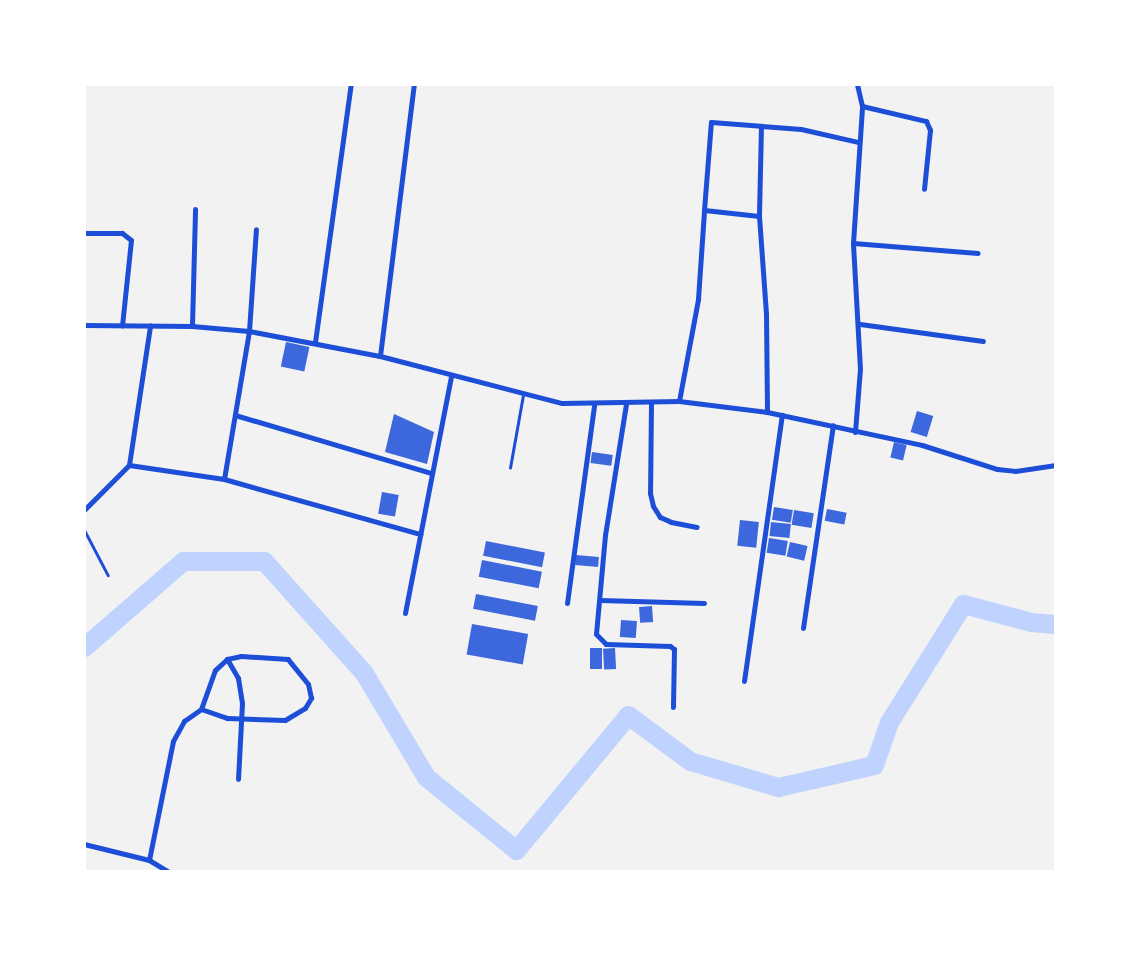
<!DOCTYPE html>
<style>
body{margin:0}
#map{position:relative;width:1140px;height:956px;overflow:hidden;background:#f2f2f2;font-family:"DejaVu Sans",sans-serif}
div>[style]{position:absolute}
.river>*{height:19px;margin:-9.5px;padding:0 9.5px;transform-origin:9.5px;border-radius:9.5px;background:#bfd3fe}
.building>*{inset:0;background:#3d67dc;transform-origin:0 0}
.service>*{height:2.5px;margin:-1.25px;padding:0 1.25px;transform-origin:1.25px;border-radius:1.25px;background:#1d4ed8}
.minor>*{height:5px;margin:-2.5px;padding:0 2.5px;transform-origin:2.5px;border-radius:2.5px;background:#1d4ed8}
span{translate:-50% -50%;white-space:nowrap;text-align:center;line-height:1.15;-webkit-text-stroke:5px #fff;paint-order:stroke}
.frame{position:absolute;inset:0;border:86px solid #fff;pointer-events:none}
</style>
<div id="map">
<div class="river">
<div style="left:84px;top:647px;width:131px;rotate:-41deg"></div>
<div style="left:183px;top:561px;width:81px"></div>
<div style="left:264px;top:561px;width:150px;rotate:48.2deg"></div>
<div style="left:364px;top:673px;width:121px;rotate:59.2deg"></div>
<div style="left:426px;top:777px;width:116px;rotate:39deg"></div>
<div style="left:516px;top:850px;width:175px;rotate:-50.3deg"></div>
<div style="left:628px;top:715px;width:77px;rotate:36.6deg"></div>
<div style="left:690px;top:761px;width:92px;rotate:16.5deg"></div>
<div style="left:778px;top:787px;width:98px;rotate:-12.9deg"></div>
<div style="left:874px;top:765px;width:46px;rotate:-70.8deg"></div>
<div style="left:889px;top:722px;width:139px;rotate:-57.9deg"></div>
<div style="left:963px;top:604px;width:70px;rotate:14.8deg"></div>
<div style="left:1031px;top:622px;width:25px;rotate:5deg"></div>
</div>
<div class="building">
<div style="left:286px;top:342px;width:24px;height:25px;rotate:12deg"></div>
<div style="left:917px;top:411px;width:17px;height:22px;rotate:17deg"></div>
<div style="clip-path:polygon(394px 414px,434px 432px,427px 464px,385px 452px)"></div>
<div style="left:894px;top:442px;width:13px;height:16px;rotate:13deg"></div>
<div style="left:592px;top:452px;width:21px;height:11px;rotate:8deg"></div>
<div style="left:382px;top:492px;width:17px;height:22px;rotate:10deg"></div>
<div style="left:774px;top:507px;width:19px;height:13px;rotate:9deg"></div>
<div style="left:827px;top:509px;width:20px;height:12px;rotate:11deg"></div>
<div style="left:794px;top:510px;width:20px;height:15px;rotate:9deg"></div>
<div style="left:740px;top:520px;width:19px;height:26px;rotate:6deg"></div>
<div style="left:771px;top:522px;width:20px;height:14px;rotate:6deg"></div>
<div style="left:769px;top:538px;width:19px;height:15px;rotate:9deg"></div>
<div style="left:486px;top:541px;width:60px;height:15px;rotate:11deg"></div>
<div style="left:790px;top:542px;width:18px;height:15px;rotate:13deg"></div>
<div style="left:576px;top:555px;width:23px;height:10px;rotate:5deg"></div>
<div style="left:482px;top:560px;width:61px;height:17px;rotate:11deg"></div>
<div style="left:476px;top:594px;width:63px;height:15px;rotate:11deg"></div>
<div style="left:652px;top:606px;width:16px;height:13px;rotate:86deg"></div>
<div style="left:621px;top:620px;width:16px;height:17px;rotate:4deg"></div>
<div style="left:472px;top:624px;width:57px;height:31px;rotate:10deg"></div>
<div style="left:590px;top:648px;width:12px;height:21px"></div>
<div style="left:615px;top:648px;width:21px;height:12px;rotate:87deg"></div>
</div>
<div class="service">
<div style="left:510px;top:468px;width:74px;rotate:-79.9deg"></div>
<div style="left:84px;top:529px;width:52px;rotate:62.4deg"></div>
</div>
<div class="minor">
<div style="left:862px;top:106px;width:66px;rotate:13.2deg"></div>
<div style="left:926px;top:121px;width:10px;rotate:66deg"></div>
<div style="left:930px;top:130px;width:59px;rotate:95.8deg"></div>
<div style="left:761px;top:126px;width:90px;rotate:91.3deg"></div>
<div style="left:759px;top:216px;width:98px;rotate:85.9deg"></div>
<div style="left:766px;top:314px;width:98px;rotate:89.4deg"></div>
<div style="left:759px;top:216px;width:55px;rotate:-173.8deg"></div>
<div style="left:704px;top:210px;width:88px;rotate:-85.5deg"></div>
<div style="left:711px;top:122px;width:90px;rotate:4.4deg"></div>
<div style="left:801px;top:129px;width:58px;rotate:12.8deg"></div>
<div style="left:84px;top:233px;width:38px"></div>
<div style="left:122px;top:233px;width:11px;rotate:38deg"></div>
<div style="left:131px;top:240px;width:86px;rotate:96deg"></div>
<div style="left:853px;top:243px;width:125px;rotate:4.6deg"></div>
<div style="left:860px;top:324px;width:124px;rotate:7.9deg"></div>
<div style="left:84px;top:325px;width:108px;rotate:0.5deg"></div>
<div style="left:192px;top:326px;width:57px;rotate:5deg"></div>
<div style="left:249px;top:331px;width:133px;rotate:10.8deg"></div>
<div style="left:380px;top:356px;width:188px;rotate:14.5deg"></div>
<div style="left:562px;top:403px;width:117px;rotate:-1deg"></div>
<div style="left:679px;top:401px;width:89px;rotate:7.1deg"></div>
<div style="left:767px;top:412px;width:158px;rotate:12deg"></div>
<div style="left:922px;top:445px;width:79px;rotate:17.7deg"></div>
<div style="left:997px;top:469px;width:18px;rotate:6deg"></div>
<div style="left:1015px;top:471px;width:41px;rotate:-8.3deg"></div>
<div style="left:192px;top:326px;width:117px;rotate:-88.5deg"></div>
<div style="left:315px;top:342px;width:260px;rotate:-82.1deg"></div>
<div style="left:380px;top:356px;width:274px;rotate:-82.9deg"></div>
<div style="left:679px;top:401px;width:104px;rotate:-79.4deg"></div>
<div style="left:698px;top:299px;width:89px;rotate:-86.1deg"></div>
<div style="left:651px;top:403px;width:90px;rotate:90.6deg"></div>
<div style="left:650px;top:493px;width:13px;rotate:77deg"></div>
<div style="left:653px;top:506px;width:13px;rotate:58deg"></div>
<div style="left:660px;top:517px;width:12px;rotate:24deg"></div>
<div style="left:671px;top:522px;width:26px;rotate:11deg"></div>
<div style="left:626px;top:404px;width:133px;rotate:99.1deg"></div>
<div style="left:605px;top:535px;width:99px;rotate:95.2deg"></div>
<div style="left:596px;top:634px;width:14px;rotate:45deg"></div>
<div style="left:606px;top:644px;width:64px;rotate:1.8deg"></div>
<div style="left:670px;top:646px;width:5px;rotate:37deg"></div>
<div style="left:674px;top:649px;width:58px;rotate:91deg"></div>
<div style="left:235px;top:415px;width:204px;rotate:16.5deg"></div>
<div style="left:855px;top:432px;width:63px;rotate:-85.5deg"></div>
<div style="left:860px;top:369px;width:126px;rotate:-93.2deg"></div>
<div style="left:853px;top:243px;width:137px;rotate:-86.2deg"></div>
<div style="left:862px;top:106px;width:23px;rotate:-103deg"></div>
<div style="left:129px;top:465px;width:96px;rotate:8.4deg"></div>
<div style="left:224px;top:479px;width:204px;rotate:15.7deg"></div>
<div style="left:224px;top:479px;width:150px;rotate:-80.4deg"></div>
<div style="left:249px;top:331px;width:102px;rotate:-86.1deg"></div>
<div style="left:84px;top:510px;width:64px;rotate:-45deg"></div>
<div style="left:129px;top:465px;width:141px;rotate:-81.4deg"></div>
<div style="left:600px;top:600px;width:104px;rotate:1.7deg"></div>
<div style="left:567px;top:603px;width:200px;rotate:-82.2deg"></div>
<div style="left:405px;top:613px;width:241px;rotate:-79deg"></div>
<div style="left:803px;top:628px;width:205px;rotate:-81.6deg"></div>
<div style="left:227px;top:659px;width:22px;rotate:60deg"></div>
<div style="left:238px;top:678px;width:25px;rotate:81deg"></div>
<div style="left:242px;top:703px;width:76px;rotate:93deg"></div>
<div style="left:744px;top:681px;width:269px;rotate:-81.9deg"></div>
<div style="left:84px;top:844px;width:67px;rotate:13.8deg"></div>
<div style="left:149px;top:860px;width:23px;rotate:31deg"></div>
<div style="left:149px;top:860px;width:121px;rotate:-78.6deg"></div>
<div style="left:173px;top:741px;width:23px;rotate:-61deg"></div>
<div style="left:184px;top:721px;width:21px;rotate:-35deg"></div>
<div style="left:201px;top:709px;width:28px;rotate:19deg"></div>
<div style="left:227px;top:718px;width:58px;rotate:2deg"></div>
<div style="left:285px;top:720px;width:23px;rotate:-31deg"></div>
<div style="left:305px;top:708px;width:12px;rotate:-59deg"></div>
<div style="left:311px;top:698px;width:14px;rotate:-102deg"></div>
<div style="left:308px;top:684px;width:32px;rotate:-129deg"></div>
<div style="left:288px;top:659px;width:47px;rotate:-176.3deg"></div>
<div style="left:241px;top:656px;width:14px;rotate:168deg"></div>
<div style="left:227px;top:659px;width:16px;rotate:137deg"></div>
<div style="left:215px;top:670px;width:41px;rotate:109.7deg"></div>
</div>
<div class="frame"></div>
</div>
